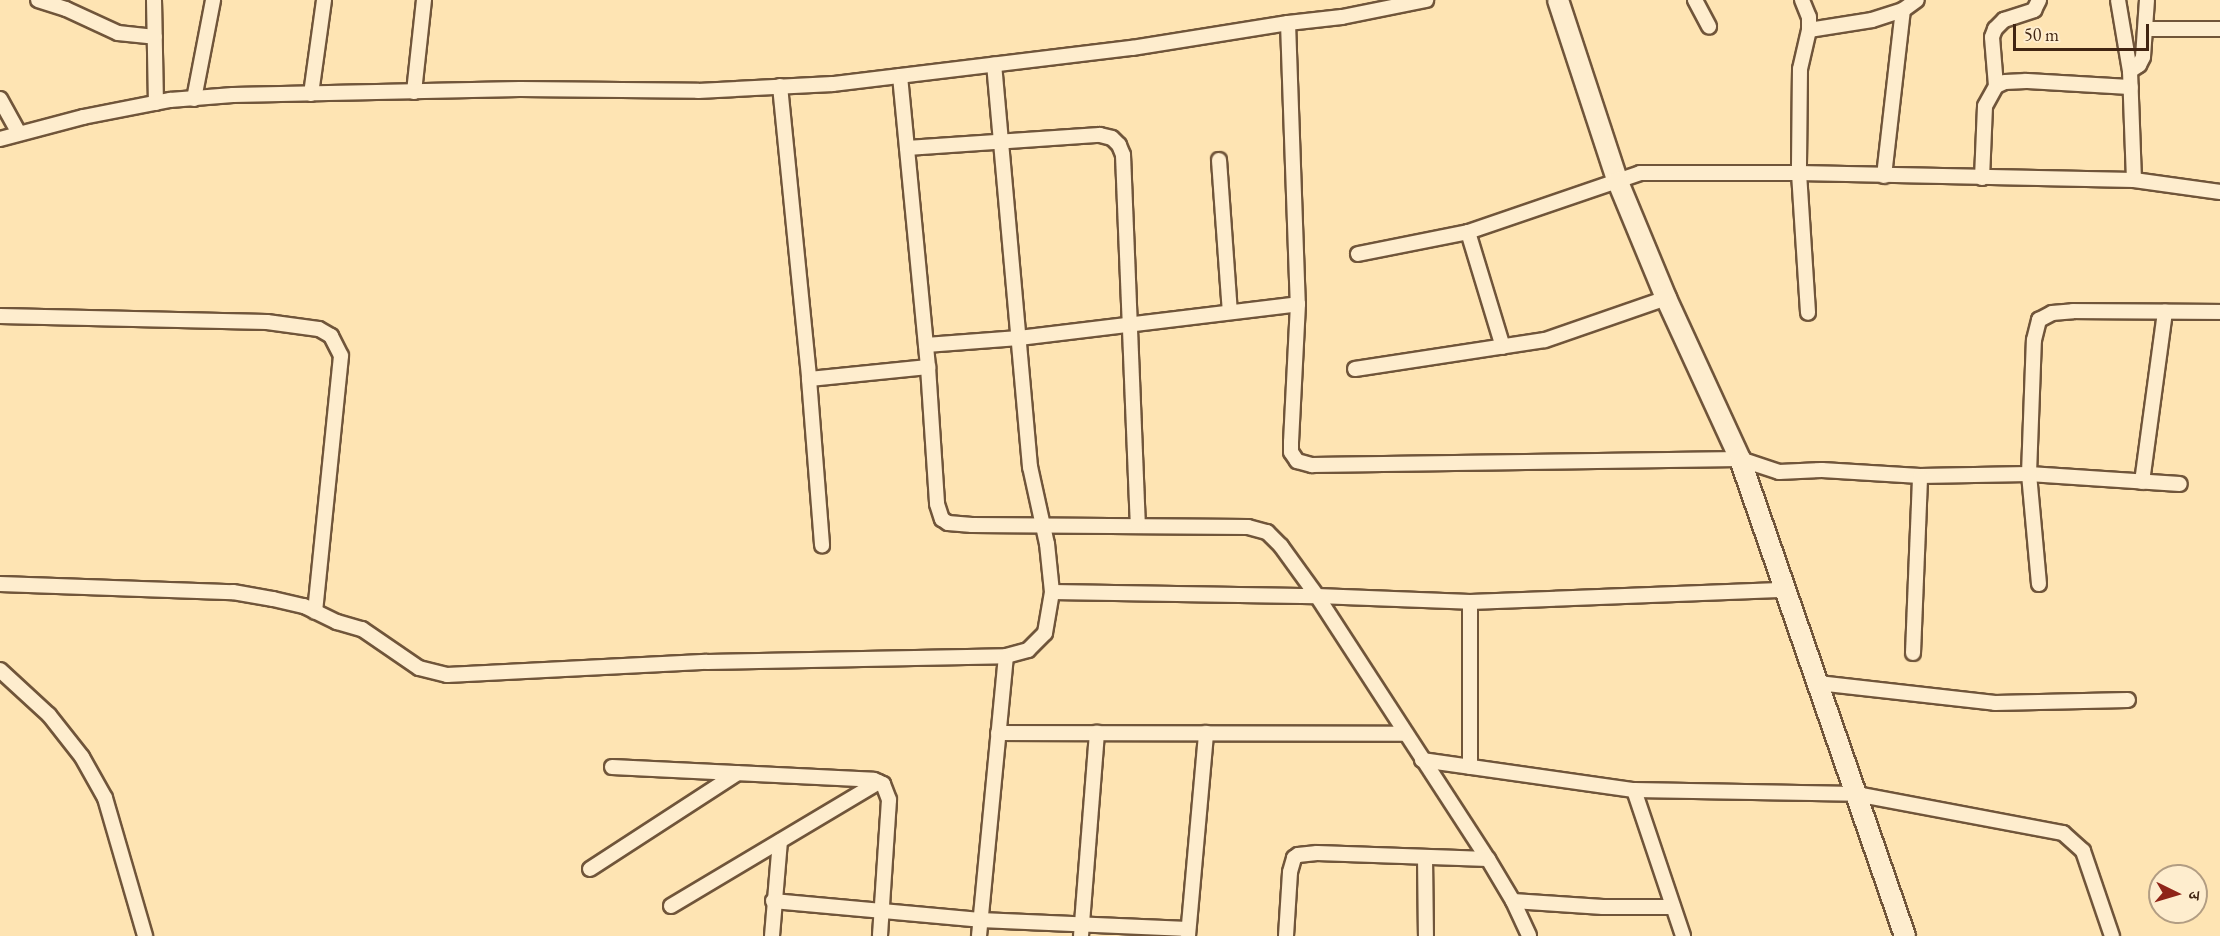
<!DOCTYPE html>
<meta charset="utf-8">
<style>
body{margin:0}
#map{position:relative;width:2220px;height:936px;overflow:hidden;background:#fee4b3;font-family:"EB Garamond","Noto Serif Devanagari",serif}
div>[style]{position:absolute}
.roads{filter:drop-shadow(2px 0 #70553a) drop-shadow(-2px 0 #70553a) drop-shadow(0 2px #70553a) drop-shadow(0 -2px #70553a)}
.street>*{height:14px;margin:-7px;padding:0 7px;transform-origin:7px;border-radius:7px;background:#feedce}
.secondary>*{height:20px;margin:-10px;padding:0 10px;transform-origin:10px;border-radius:10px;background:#feedce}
span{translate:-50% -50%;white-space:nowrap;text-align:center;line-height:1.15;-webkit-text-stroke:4.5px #feedce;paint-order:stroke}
.north{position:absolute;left:2148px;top:864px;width:60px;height:60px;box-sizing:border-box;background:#feedce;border:2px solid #b29d83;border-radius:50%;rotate:95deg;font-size:16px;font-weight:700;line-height:24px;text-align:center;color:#412512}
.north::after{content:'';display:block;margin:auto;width:21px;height:27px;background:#8f2418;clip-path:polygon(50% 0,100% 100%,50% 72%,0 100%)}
.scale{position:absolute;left:2013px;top:24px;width:136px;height:27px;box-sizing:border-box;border:3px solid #412512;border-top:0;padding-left:8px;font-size:18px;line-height:21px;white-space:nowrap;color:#412512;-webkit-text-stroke:4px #feedce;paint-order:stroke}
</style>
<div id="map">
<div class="roads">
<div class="street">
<div style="left:38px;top:0;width:29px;rotate:18deg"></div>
<div style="left:66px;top:9px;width:57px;rotate:24.8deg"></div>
<div style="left:118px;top:33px;width:37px;rotate:6deg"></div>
<div style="left:154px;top:0;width:103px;rotate:88.9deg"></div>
<div style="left:1695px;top:0;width:30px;rotate:62deg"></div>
<div style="left:1802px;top:0;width:18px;rotate:68deg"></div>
<div style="left:1809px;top:17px;width:13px;rotate:90deg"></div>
<div style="left:1809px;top:30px;width:40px;rotate:103deg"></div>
<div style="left:1800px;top:69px;width:104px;rotate:90.6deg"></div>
<div style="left:1799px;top:173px;width:140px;rotate:86.3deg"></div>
<div style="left:2118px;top:0;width:72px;rotate:80.4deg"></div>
<div style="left:2130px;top:71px;width:109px;rotate:87.9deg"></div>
<div style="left:1288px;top:23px;width:281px;rotate:88deg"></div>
<div style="left:1298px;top:304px;width:138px;rotate:92.9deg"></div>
<div style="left:1291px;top:442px;width:10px;rotate:90deg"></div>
<div style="left:1291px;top:452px;width:11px;rotate:56deg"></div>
<div style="left:1297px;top:461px;width:16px;rotate:15deg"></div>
<div style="left:1312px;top:465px;width:428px;rotate:-0.8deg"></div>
<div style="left:1740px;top:459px;width:41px;rotate:18.4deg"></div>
<div style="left:1779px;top:472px;width:43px;rotate:-2.7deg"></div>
<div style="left:1822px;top:470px;width:98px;rotate:3.5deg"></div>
<div style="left:1920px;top:476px;width:109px;rotate:-1.1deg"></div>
<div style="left:2029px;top:474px;width:151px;rotate:3.8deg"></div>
<div style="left:2146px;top:29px;width:74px"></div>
<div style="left:1809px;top:30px;width:64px;rotate:-9deg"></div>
<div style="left:1872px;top:20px;width:33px;rotate:-18deg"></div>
<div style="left:1903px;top:10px;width:17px;rotate:-36deg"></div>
<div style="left:2130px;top:71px;width:11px;rotate:-34deg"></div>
<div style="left:2139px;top:65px;width:9px;rotate:-63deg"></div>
<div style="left:2143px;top:57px;width:57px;rotate:-86deg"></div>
<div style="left:900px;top:76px;width:292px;rotate:84.5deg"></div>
<div style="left:928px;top:367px;width:137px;rotate:86.2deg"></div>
<div style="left:937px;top:504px;width:16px;rotate:72deg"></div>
<div style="left:942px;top:519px;width:7px;rotate:34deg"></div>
<div style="left:948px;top:523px;width:24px;rotate:5deg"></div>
<div style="left:972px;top:525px;width:276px;rotate:0.4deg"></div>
<div style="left:1248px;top:527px;width:20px;rotate:15deg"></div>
<div style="left:1267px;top:532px;width:20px;rotate:45deg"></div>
<div style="left:1281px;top:546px;width:62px;rotate:54.2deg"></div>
<div style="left:1317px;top:596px;width:314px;rotate:57deg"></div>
<div style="left:1488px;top:859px;width:49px;rotate:59.2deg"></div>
<div style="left:1513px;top:901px;width:38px;rotate:65deg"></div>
<div style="left:780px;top:86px;width:294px;rotate:84.3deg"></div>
<div style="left:809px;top:379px;width:167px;rotate:85.5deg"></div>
<div style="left:1996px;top:86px;width:49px;rotate:-94.7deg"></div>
<div style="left:1992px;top:37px;width:9px;rotate:-69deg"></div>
<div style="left:1995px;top:29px;width:13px;rotate:-45deg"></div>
<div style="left:2004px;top:20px;width:32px;rotate:-18deg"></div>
<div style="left:2034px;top:10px;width:11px;rotate:-63deg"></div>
<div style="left:414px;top:92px;width:93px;rotate:-83.8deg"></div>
<div style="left:311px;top:94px;width:95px;rotate:-82.1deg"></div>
<div style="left:0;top:99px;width:39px;rotate:61deg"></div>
<div style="left:194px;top:99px;width:101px;rotate:-79.1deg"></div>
<div style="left:0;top:139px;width:86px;rotate:-14.8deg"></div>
<div style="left:83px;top:117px;width:89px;rotate:-11.1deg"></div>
<div style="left:170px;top:100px;width:63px;rotate:-4.5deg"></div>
<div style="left:233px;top:95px;width:287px;rotate:-1.2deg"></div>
<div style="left:520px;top:89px;width:178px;rotate:0.6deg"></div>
<div style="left:698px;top:91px;width:135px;rotate:-3deg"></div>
<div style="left:833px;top:84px;width:301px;rotate:-6.9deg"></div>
<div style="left:1132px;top:48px;width:158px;rotate:-9.1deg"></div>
<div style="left:1288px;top:23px;width:54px;rotate:-6.3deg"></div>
<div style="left:1342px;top:17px;width:86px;rotate:-11.4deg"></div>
<div style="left:907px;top:148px;width:193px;rotate:-3.9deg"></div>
<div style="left:1100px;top:135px;width:12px;rotate:14deg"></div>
<div style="left:1112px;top:138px;width:10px;rotate:45deg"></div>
<div style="left:1119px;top:145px;width:11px;rotate:68deg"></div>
<div style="left:1123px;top:155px;width:371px;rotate:87.7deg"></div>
<div style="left:1219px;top:160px;width:152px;rotate:85.9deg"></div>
<div style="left:1884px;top:176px;width:167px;rotate:-83.5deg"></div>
<div style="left:1982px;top:178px;width:72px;rotate:-87.6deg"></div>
<div style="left:1985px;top:106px;width:23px;rotate:-61deg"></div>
<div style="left:1996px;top:86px;width:10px;rotate:-24deg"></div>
<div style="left:2005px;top:82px;width:21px;rotate:-3deg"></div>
<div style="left:2026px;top:81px;width:105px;rotate:3.3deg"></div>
<div style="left:1468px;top:232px;width:120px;rotate:73.1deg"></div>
<div style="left:1358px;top:254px;width:112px;rotate:-11.3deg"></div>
<div style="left:1468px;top:232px;width:182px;rotate:-18.9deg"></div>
<div style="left:1640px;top:173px;width:159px"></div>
<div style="left:1799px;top:173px;width:335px;rotate:1.2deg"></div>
<div style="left:2134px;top:180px;width:87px;rotate:7.9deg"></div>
<div style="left:0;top:316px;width:267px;rotate:1.3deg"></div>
<div style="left:267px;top:322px;width:52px;rotate:7.7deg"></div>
<div style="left:319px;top:329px;width:14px;rotate:30deg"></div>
<div style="left:331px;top:336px;width:22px;rotate:63deg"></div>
<div style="left:341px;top:356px;width:257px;rotate:95.8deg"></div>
<div style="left:926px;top:345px;width:93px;rotate:-4.3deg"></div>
<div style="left:1019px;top:338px;width:281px;rotate:-6.9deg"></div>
<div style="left:1355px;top:369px;width:192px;rotate:-8.7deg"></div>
<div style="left:1545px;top:340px;width:128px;rotate:-19.1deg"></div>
<div style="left:809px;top:379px;width:120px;rotate:-5.8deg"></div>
<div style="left:2142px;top:482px;width:172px;rotate:-82.3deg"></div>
<div style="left:0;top:584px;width:233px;rotate:2deg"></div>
<div style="left:233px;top:592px;width:41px;rotate:9.9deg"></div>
<div style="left:273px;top:599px;width:32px;rotate:13deg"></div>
<div style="left:304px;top:606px;width:37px;rotate:26deg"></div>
<div style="left:337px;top:622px;width:26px;rotate:16deg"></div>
<div style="left:362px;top:629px;width:69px;rotate:34.4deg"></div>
<div style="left:419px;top:668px;width:29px;rotate:14deg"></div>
<div style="left:447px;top:675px;width:260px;rotate:-2.9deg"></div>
<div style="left:707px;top:662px;width:299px;rotate:-1.1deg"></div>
<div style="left:1006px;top:656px;width:23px;rotate:-15deg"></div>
<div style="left:1028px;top:650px;width:24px;rotate:-45deg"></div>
<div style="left:1045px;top:633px;width:42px;rotate:-80.3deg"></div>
<div style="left:1052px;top:592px;width:48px;rotate:-95.9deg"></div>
<div style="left:1047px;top:544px;width:79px;rotate:-102.4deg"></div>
<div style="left:1030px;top:467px;width:404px;rotate:-95.1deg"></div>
<div style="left:2039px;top:584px;width:110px;rotate:-95.2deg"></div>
<div style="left:2029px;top:474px;width:134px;rotate:-87.9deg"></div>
<div style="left:2034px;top:340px;width:21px;rotate:-76deg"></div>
<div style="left:2039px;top:320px;width:15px;rotate:-28deg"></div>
<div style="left:2052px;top:313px;width:21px;rotate:-5deg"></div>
<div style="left:2073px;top:311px;width:147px;rotate:0.4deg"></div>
<div style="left:1052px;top:592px;width:265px;rotate:0.9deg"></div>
<div style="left:1317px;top:596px;width:153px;rotate:2.2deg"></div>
<div style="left:1470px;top:602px;width:316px;rotate:-2.2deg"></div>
<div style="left:1913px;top:653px;width:177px;rotate:-87.7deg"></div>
<div style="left:0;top:670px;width:67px;rotate:42.6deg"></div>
<div style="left:49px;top:715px;width:53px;rotate:51.8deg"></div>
<div style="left:82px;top:757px;width:47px;rotate:60.7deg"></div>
<div style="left:105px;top:798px;width:144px;rotate:73.8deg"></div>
<div style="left:1818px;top:683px;width:178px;rotate:6.4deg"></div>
<div style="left:1995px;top:703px;width:133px;rotate:-1.3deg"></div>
<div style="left:998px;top:733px;width:407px;rotate:0.1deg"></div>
<div style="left:1422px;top:760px;width:214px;rotate:8.1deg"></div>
<div style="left:1634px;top:790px;width:222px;rotate:1deg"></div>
<div style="left:1856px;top:794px;width:211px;rotate:10.7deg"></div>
<div style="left:2063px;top:833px;width:27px;rotate:42deg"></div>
<div style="left:2083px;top:851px;width:90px;rotate:71.2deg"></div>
<div style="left:612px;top:767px;width:262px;rotate:2.8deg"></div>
<div style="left:874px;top:780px;width:10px;rotate:24deg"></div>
<div style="left:883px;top:784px;width:17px;rotate:69deg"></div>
<div style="left:889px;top:800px;width:136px;rotate:93.8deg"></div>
<div style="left:1470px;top:767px;width:165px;rotate:-90deg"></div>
<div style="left:1634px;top:790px;width:154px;rotate:71.4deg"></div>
<div style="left:1425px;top:857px;width:79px;rotate:89.3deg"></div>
<div style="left:590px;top:869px;width:176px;rotate:-33deg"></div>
<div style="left:773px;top:901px;width:208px;rotate:5.2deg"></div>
<div style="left:980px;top:920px;width:208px;rotate:2.5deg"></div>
<div style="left:1513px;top:901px;width:90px;rotate:3.8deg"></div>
<div style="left:1603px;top:907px;width:70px"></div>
<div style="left:671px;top:906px;width:242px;rotate:-30.8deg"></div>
<div style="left:772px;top:936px;width:95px;rotate:-85.2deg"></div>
<div style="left:979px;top:936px;width:281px;rotate:-84.5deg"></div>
<div style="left:1081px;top:936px;width:204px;rotate:-85.5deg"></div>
<div style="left:1188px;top:936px;width:204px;rotate:-84.9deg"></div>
<div style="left:1286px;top:936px;width:64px;rotate:-86.4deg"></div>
<div style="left:1290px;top:872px;width:15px;rotate:-74deg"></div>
<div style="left:1294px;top:858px;width:5px;rotate:-37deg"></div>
<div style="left:1298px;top:855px;width:19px;rotate:-6deg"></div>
<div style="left:1317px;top:853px;width:171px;rotate:2deg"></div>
</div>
<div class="secondary">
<div style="left:1558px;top:0;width:192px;rotate:71.8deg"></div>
<div style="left:1618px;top:182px;width:126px;rotate:67.5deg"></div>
<div style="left:1666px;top:298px;width:177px;rotate:65.3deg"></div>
<div style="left:1740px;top:459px;width:505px;rotate:70.92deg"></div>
</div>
</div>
<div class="north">उ</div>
<div class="scale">50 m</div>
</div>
